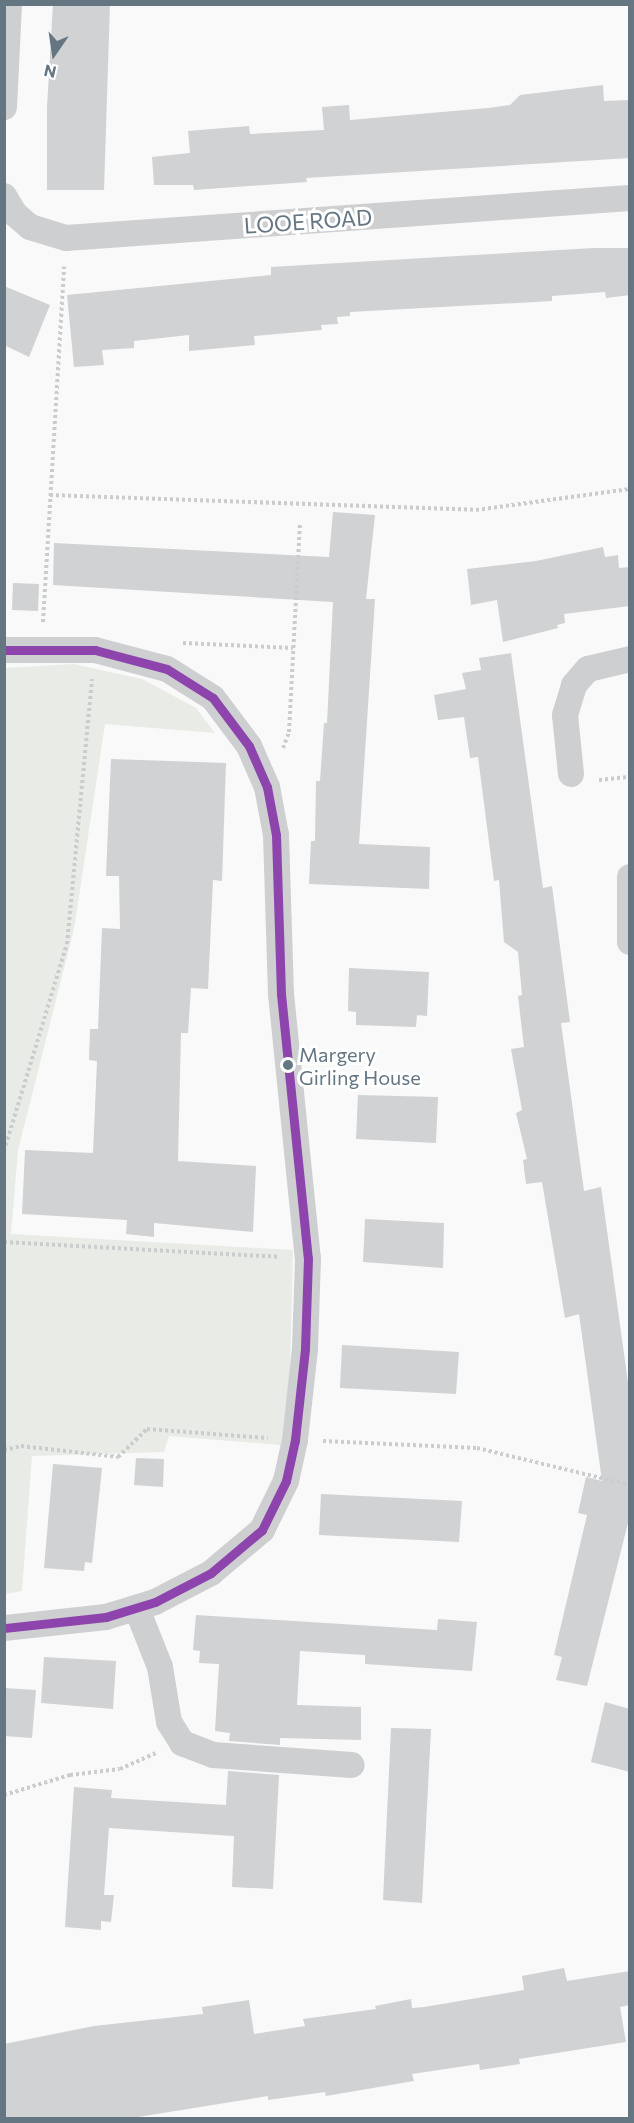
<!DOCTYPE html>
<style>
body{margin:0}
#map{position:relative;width:634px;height:2123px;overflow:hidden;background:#f9f9f9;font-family:Commissioner,sans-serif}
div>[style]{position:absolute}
.green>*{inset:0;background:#e8ebe6}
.building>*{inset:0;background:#d0d2d3}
.path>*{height:4px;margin-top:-2px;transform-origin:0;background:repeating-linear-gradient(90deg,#cbcccd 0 3px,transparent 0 6px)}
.street>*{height:26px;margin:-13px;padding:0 13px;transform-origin:13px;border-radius:13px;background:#cecfd0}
.bus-1>*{height:9px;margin:-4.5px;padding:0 4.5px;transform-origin:4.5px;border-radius:4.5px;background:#8e44ad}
.dots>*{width:16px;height:16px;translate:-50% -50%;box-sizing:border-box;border:3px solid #fff;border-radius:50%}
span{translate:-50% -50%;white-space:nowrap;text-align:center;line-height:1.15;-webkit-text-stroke:6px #fff;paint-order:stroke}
.bus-label{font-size:20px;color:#657683}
.left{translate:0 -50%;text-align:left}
.street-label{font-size:22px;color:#657683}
.frame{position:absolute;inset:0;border:6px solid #657683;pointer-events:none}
.north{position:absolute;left:24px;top:24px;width:60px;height:60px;-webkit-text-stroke:4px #fff;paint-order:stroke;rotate:193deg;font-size:16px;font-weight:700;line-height:24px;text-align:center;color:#657683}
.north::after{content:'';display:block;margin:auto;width:21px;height:27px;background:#657683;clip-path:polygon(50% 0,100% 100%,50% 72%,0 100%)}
</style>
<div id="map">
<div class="green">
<div style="clip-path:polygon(73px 664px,142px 679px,196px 708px,215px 733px,105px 724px,74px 929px,18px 1150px,11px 1234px,293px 1250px,290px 1374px,281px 1445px,169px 1436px,164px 1452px,32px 1456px,22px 1591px,5px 1594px,5px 668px)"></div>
</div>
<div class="building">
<div style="clip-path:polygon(53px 4px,110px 4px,104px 190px,47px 190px,47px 107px)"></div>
<div style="clip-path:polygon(603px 85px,604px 101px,630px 100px,630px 158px,306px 178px,307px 182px,194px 190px,193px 185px,154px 185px,152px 157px,190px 153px,188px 131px,249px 126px,250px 134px,324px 130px,322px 107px,349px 105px,350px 120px,488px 108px,510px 105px,520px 95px)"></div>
<div style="clip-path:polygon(594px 248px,630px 248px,630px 295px,606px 298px,605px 292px,552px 296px,552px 301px,350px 312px,350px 316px,337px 317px,338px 324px,321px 325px,322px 330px,254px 336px,255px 345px,189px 351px,189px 335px,134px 341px,134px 348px,102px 350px,104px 365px,74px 367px,67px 295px,271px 275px,271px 267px)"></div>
<div style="clip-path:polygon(4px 286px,50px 305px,29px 357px,4px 345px)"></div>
<div style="clip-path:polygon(333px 512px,375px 515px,366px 599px,375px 599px,359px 844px,430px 847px,429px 889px,309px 884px,311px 841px,315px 841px,316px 781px,320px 781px,324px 723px,327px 723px,333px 602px,53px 585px,54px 543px,329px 557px)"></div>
<div style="clip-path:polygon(603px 547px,605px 557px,618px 555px,619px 568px,630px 567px,630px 606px,564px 614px,565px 623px,557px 625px,558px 628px,503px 642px,497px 600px,471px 605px,467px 569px,536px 561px)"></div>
<div style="clip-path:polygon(13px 583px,39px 584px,38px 611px,12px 610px)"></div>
<div style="clip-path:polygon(511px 653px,543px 888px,552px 886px,570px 1022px,561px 1023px,584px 1191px,601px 1187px,630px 1397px,630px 1515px,587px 1686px,556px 1680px,562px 1657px,554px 1655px,587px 1515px,578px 1513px,586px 1477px,602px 1481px,579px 1314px,565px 1318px,542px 1182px,526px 1184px,523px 1160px,527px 1159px,516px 1113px,522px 1110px,511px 1049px,524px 1047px,518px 996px,522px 995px,518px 952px,504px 942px,499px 880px,494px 881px,478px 757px,470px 758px,464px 717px,438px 720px,434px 695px,466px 689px,462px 673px,481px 670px,479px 658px)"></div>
<div style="clip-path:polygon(111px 759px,226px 763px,222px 881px,213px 880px,208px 989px,191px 988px,188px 1033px,181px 1033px,178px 1161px,256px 1166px,253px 1232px,154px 1223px,154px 1237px,126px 1234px,127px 1220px,22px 1214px,25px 1150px,93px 1153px,97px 1061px,89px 1060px,90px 1029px,98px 1029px,102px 928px,120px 929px,119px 876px,106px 876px)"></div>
<div style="clip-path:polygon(349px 968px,429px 972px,427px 1016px,417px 1015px,416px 1027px,356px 1025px,356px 1012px,348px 1011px)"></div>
<div style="clip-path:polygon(358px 1095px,438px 1097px,436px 1143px,356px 1139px)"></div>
<div style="clip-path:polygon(365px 1219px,444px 1223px,443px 1268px,363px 1262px)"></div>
<div style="clip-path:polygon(342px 1345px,459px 1352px,456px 1394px,340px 1388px)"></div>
<div style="clip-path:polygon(136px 1458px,164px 1459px,163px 1487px,134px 1485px)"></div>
<div style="clip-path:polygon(53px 1464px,102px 1468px,92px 1563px,85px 1562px,84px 1571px,44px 1568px)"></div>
<div style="clip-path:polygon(321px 1494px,462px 1501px,459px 1542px,319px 1535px)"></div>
<div style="clip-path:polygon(196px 1615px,437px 1630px,438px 1619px,477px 1622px,472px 1671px,365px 1664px,365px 1655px,300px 1651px,297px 1705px,361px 1707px,361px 1740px,280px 1738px,280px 1745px,229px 1741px,230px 1733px,215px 1731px,219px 1664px,199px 1663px,200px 1651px,193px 1650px)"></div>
<div style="clip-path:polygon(44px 1657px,116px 1661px,113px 1709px,41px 1703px)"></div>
<div style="clip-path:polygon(4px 1688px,36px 1690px,32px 1738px,4px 1736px)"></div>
<div style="clip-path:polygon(605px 1702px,630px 1709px,630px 1772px,591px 1762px)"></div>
<div style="clip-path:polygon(391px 1728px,431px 1729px,422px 1903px,383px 1900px)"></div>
<div style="clip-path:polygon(228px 1771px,279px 1775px,273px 1889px,232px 1887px,234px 1836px,109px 1828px,104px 1895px,114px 1895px,111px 1922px,101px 1921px,101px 1930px,65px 1927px,74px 1787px,112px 1790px,111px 1798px,226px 1805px)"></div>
<div style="clip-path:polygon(564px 1968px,567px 1981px,630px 1971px,630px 2005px,620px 2007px,626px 2042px,519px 2059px,520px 2064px,480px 2070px,479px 2064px,412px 2074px,414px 2081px,326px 2096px,325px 2092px,268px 2100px,268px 2096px,132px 2118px,4px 2118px,4px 2044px,94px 2026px,203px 2014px,202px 2007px,249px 2000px,254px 2034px,305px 2026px,303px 2019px,376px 2009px,375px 2006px,411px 1999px,412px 2008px,424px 2007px,524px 1990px,522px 1976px)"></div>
</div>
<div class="path">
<div style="left:50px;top:495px;width:426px;rotate:2deg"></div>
<div style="left:476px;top:510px;width:155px;rotate:-7.8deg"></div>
<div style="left:43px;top:622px;width:356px;rotate:-86.6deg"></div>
<div style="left:183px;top:643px;width:110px;rotate:2.6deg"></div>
<div style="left:283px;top:748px;width:17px;rotate:-69deg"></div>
<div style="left:289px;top:732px;width:210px;rotate:-87deg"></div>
<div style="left:599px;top:780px;width:31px;rotate:-6deg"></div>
<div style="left:4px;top:1151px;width:216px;rotate:-73.1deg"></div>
<div style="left:67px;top:944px;width:266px;rotate:-84.6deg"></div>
<div style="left:4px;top:1242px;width:275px;rotate:3.1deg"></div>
<div style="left:323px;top:1441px;width:154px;rotate:2.6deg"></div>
<div style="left:477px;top:1448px;width:157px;rotate:13.6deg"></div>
<div style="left:4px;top:1450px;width:17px;rotate:-13deg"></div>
<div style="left:21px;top:1446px;width:98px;rotate:6.5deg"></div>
<div style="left:118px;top:1457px;width:40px;rotate:-44deg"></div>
<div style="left:147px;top:1429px;width:121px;rotate:4.3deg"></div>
<div style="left:4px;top:1795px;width:69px;rotate:-16.9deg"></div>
<div style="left:70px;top:1775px;width:50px;rotate:-6.8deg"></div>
<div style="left:120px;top:1769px;width:39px;rotate:-24deg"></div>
</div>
<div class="street">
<div style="left:4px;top:107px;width:103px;rotate:-87.2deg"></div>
<div style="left:4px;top:196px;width:21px;rotate:59deg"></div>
<div style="left:15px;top:214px;width:20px;rotate:41deg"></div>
<div style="left:30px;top:227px;width:38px;rotate:17deg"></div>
<div style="left:66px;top:238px;width:565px;rotate:-4.06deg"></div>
<div style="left:4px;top:650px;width:91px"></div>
<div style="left:95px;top:650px;width:74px;rotate:14.8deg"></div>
<div style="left:167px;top:669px;width:54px;rotate:32.2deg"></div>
<div style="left:213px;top:698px;width:60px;rotate:53.1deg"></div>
<div style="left:249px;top:746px;width:45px;rotate:66.3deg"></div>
<div style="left:267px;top:787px;width:49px;rotate:79.4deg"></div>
<div style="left:276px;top:835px;width:159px;rotate:88.2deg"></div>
<div style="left:281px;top:994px;width:265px;rotate:84.2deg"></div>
<div style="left:308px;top:1258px;width:91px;rotate:91.9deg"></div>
<div style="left:305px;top:1349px;width:92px;rotate:96.3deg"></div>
<div style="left:295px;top:1440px;width:42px;rotate:102.4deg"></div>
<div style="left:286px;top:1481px;width:55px;rotate:116.1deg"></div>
<div style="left:262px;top:1530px;width:67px;rotate:139.9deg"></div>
<div style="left:211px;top:1573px;width:63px;rotate:152.6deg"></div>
<div style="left:155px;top:1602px;width:51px;rotate:163deg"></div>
<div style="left:106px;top:1617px;width:103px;rotate:173.8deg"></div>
<div style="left:571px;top:774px;width:59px;rotate:-95.8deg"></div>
<div style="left:565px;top:715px;width:31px;rotate:-73deg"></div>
<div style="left:574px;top:685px;width:21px;rotate:-49deg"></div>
<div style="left:588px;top:669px;width:43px;rotate:-13.4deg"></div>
<div style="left:630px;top:877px;width:65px;rotate:90deg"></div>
<div style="left:137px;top:1609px;width:62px;rotate:68.4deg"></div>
<div style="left:160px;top:1667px;width:56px;rotate:80.7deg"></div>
<div style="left:169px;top:1722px;width:25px;rotate:58deg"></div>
<div style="left:182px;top:1743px;width:33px;rotate:21deg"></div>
<div style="left:213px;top:1755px;width:139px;rotate:4.1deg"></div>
</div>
<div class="bus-1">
<div style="left:4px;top:650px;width:91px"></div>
<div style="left:95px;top:650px;width:74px;rotate:14.8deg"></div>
<div style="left:167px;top:669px;width:54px;rotate:32.2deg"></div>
<div style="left:213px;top:698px;width:60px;rotate:53.1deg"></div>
<div style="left:249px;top:746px;width:45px;rotate:66.3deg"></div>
<div style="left:267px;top:787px;width:49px;rotate:79.4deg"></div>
<div style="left:276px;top:835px;width:159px;rotate:88.2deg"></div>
<div style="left:281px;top:994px;width:265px;rotate:84.2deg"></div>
<div style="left:308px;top:1258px;width:91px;rotate:91.9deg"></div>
<div style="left:305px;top:1349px;width:92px;rotate:96.3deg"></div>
<div style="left:295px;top:1440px;width:42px;rotate:102.4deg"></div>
<div style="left:286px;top:1481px;width:55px;rotate:116.1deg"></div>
<div style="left:262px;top:1530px;width:67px;rotate:139.9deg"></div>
<div style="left:211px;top:1573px;width:63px;rotate:152.6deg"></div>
<div style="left:155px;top:1602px;width:51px;rotate:163deg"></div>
<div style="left:106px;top:1617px;width:103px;rotate:173.8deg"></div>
</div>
<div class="dots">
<div style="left:288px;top:1065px;background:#657683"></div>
</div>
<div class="bus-label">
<span class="left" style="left:299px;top:1066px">Margery<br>Girling House</span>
</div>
<div class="street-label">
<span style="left:308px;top:221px;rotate:-4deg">LOOE ROAD</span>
</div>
<div class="frame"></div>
<div class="north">N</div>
</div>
